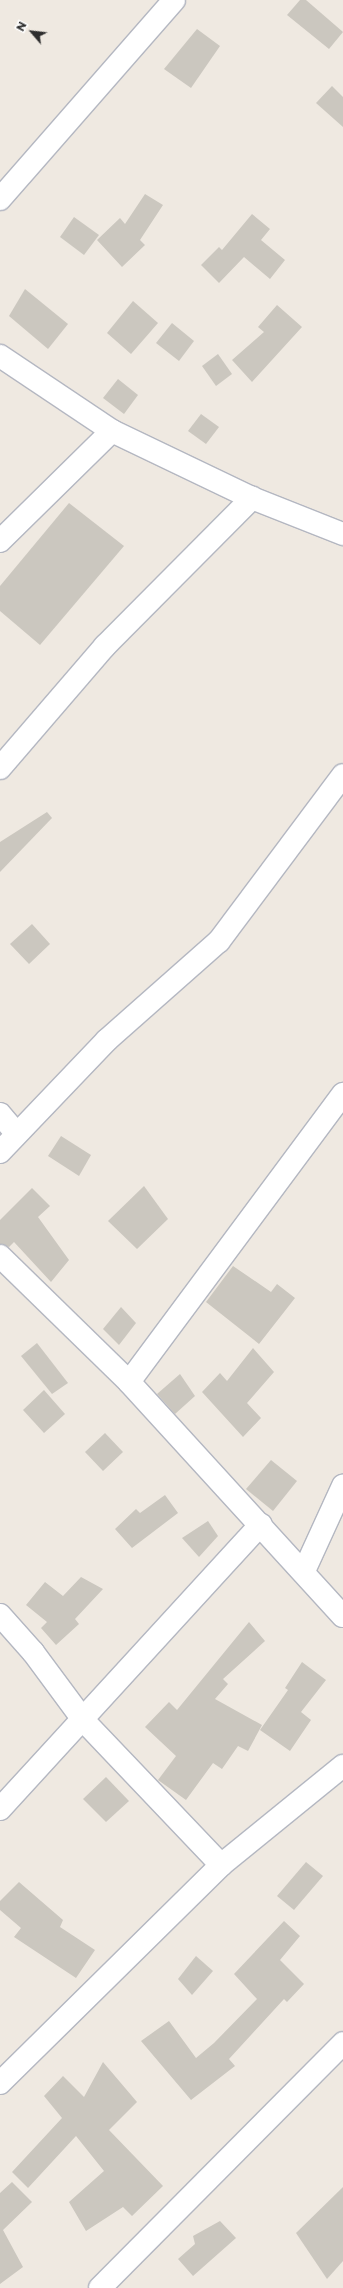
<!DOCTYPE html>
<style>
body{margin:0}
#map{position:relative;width:343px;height:2288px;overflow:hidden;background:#efe9e1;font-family:Montserrat,sans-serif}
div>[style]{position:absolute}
.building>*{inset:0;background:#cbc7bf}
.roads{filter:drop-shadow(1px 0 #b4b7c1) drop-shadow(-1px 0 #b4b7c1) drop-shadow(0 1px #b4b7c1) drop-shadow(0 -1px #b4b7c1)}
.minor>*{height:22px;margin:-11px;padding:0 11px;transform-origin:11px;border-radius:11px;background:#fff}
span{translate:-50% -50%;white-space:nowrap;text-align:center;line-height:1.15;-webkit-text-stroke:4px #fff;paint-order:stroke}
.north{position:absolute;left:12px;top:12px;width:40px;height:40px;-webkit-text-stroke:3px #fff;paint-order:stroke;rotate:298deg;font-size:11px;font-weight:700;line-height:16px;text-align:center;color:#2e2e2e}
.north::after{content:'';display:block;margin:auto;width:14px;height:18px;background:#2e2e2e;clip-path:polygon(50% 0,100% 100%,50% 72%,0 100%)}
</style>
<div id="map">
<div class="building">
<div style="clip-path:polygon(300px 0,306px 0,343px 32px,329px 49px,287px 15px)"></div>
<div style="clip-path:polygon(197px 29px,220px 46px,191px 88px,164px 69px)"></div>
<div style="clip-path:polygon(332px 86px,343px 97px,343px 127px,316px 103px)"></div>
<div style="clip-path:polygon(145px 194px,163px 205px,140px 240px,145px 245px,122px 267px,97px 240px,120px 218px,125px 224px)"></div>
<div style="clip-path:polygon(252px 214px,270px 229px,261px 240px,285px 260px,270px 279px,244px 257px,219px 283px,201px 265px,219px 247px,222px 250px)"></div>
<div style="clip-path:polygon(74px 217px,99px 235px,84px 255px,60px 237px)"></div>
<div style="clip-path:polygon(25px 289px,68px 324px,48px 349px,9px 316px)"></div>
<div style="clip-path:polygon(133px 301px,158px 323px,131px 354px,107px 333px)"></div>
<div style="clip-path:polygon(277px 305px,302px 327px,252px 382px,232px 360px,264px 332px,258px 327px)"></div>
<div style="clip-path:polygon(172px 323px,194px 341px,179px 361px,156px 343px)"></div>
<div style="clip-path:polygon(218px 354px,232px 374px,216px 386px,202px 366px)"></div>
<div style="clip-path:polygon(118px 379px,138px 395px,124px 414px,103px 398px)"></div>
<div style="clip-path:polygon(201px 414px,219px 427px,206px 444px,188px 431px)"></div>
<div style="clip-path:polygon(69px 503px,124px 546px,40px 645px,0 611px,0 586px)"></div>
<div style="clip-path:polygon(47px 812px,52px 818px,0 872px,0 842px)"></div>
<div style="clip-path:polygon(32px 924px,50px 944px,29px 964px,10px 944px)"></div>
<div style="clip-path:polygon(61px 1136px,91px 1155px,79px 1176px,48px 1156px)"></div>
<div style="clip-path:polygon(144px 1186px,168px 1219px,137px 1249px,108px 1221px)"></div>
<div style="clip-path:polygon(32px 1188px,50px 1206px,38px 1217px,69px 1260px,51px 1282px,14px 1242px,9px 1247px,0 1244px,0 1220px)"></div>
<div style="clip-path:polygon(233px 1266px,271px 1292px,277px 1284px,295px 1298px,259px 1344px,206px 1302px)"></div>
<div style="clip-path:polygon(121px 1307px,136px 1323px,119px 1345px,103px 1329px)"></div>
<div style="clip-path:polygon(37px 1343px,68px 1383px,52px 1394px,21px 1356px)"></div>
<div style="clip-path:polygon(253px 1348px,274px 1372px,247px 1403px,261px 1418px,243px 1437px,202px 1392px,220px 1373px,227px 1381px)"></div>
<div style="clip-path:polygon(180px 1374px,195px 1396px,175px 1414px,157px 1394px)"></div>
<div style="clip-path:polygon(44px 1390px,65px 1414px,44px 1433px,23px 1410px)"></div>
<div style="clip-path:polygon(105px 1433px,123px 1452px,103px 1471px,85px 1452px)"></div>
<div style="clip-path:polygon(271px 1460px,297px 1481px,273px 1511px,246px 1489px)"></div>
<div style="clip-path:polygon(165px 1495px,178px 1513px,132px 1548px,115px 1529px,136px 1509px,140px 1513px)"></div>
<div style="clip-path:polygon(208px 1521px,218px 1536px,199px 1557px,182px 1538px)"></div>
<div style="clip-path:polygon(81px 1577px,103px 1589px,75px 1619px,79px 1624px,56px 1645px,41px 1628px,47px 1622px,26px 1605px,45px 1582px,63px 1596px)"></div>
<div style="clip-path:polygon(249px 1622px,265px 1641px,223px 1679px,228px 1684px,215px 1699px,262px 1725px,248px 1751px,238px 1746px,222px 1769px,213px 1763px,186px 1800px,158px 1780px,176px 1756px,145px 1727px,169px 1702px,177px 1710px)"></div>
<div style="clip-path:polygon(302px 1662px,326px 1680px,301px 1712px,311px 1720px,290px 1751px,260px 1730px,288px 1690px,285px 1688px)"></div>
<div style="clip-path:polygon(106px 1777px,129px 1801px,106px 1822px,83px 1799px)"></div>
<div style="clip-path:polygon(306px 1862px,323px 1876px,294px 1910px,277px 1896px)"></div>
<div style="clip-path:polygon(19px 1882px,63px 1920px,60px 1927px,95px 1950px,76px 1978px,14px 1937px,21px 1928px,0 1910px,0 1901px)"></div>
<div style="clip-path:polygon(284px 1921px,300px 1936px,280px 1960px,304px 1984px,287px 2002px,284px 1999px,229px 2059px,235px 2066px,191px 2100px,141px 2041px,169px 2021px,196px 2058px,214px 2043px,257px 1999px,234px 1974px)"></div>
<div style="clip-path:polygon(196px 1956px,213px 1971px,192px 1995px,178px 1979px)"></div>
<div style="clip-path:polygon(103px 2062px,137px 2102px,109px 2130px,163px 2186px,132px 2216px,123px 2207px,86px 2231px,69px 2202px,104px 2171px,76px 2136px,28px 2188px,12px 2172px,62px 2118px,44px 2096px,63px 2076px,84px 2097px)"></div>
<div style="clip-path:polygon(12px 2182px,32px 2202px,3px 2230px,23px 2267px,0 2284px,0 2193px)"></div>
<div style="clip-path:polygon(343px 2187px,343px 2261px,327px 2279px,296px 2233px)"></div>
<div style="clip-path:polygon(220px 2221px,236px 2238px,193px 2276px,178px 2259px,195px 2244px,193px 2236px)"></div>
</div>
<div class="roads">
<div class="minor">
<div style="left:0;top:199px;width:264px;rotate:-48.8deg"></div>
<div style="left:0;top:356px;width:135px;rotate:33.8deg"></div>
<div style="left:112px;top:431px;width:155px;rotate:25.6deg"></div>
<div style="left:252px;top:498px;width:98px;rotate:21.6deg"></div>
<div style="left:0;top:541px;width:157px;rotate:-44.5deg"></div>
<div style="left:0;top:768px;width:161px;rotate:-49.3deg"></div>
<div style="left:105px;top:646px;width:209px;rotate:-45.2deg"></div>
<div style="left:0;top:1114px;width:25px;rotate:50deg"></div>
<div style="left:0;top:1152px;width:155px;rotate:-46.3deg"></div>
<div style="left:107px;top:1040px;width:149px;rotate:-41.5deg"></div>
<div style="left:219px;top:941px;width:207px;rotate:-53.2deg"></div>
<div style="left:0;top:1256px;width:180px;rotate:44.3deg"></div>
<div style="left:129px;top:1382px;width:317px;rotate:47.6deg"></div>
<div style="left:129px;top:1382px;width:359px;rotate:-53.4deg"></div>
<div style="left:304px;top:1571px;width:94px;rotate:-65.4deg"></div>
<div style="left:0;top:1615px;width:50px;rotate:48.3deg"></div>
<div style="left:33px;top:1652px;width:86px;rotate:53.5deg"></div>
<div style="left:84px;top:1721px;width:199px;rotate:46.4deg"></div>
<div style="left:0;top:1809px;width:386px;rotate:-47.5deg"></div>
<div style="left:0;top:2083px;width:310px;rotate:-44.6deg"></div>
<div style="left:221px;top:1865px;width:157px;rotate:-39.1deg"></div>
<div style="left:100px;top:2288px;width:345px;rotate:-45.2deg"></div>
</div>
</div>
<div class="north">N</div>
</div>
